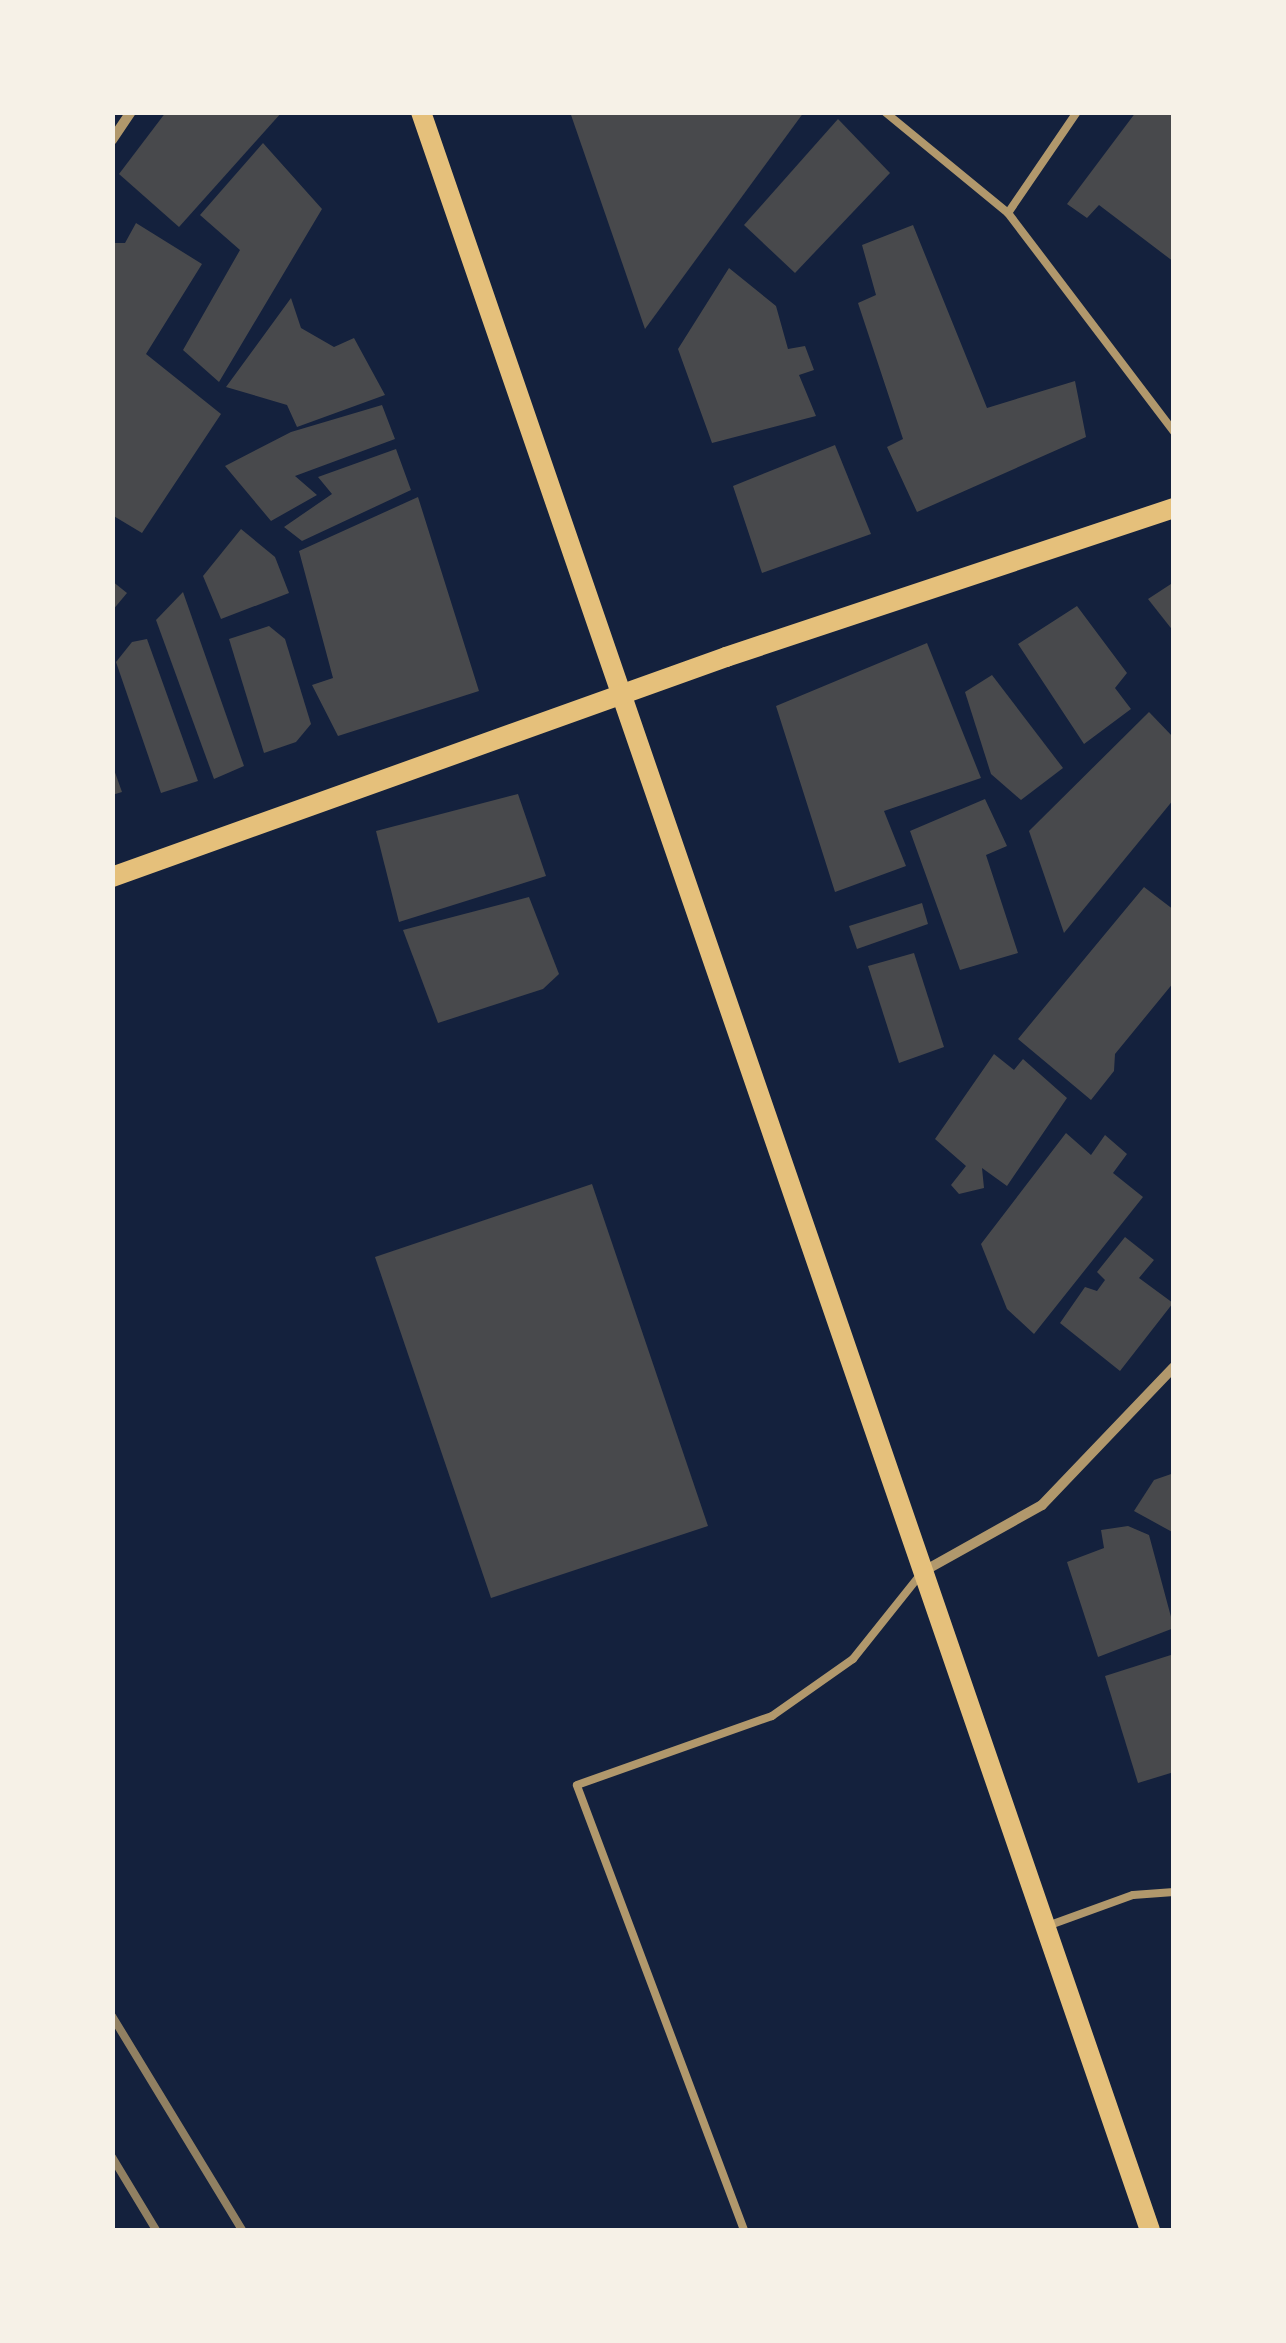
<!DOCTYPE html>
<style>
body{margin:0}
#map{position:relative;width:1286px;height:2343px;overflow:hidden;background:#14213d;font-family:"Archivo Narrow",sans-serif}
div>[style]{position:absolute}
.building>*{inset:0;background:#48494c}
.service>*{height:8px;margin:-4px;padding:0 4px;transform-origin:4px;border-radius:4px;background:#b1986c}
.minor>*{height:10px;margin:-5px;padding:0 5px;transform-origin:5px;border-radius:5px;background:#b1986c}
.secondary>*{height:20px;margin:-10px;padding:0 10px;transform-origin:10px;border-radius:10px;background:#e5c07b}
.rail>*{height:8px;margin:-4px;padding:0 4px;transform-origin:4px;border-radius:4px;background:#918062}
span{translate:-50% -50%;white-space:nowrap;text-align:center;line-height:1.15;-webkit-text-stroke:10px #f6f1e7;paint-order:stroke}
.frame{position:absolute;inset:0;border:115px solid #f6f1e7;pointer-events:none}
</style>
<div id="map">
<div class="building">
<div style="clip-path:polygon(166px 112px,282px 112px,179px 227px,119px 174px)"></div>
<div style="clip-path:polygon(570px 112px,804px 112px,645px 329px)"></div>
<div style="clip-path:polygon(1136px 112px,1174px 112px,1174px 262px,1099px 205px,1087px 218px,1067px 204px)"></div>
<div style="clip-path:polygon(838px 119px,890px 173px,795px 273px,744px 225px)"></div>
<div style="clip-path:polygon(263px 143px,322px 209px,219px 382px,183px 350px,240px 250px,200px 215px)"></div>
<div style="clip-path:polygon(136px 223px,202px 264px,146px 354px,221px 414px,142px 533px,112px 515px,112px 243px,125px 243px)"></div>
<div style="clip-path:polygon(913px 225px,987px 408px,1075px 381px,1086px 437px,917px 512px,887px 447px,903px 439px,858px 303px,876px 295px,862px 245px)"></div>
<div style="clip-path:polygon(729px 268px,776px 306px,788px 349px,805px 346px,814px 370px,799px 375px,816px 416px,712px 443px,678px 349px)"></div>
<div style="clip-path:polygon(291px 298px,301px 328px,334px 347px,354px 338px,385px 395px,297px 427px,287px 405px,226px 387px)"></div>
<div style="clip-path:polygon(382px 405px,395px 439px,295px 476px,317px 495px,271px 521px,225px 466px,291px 432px)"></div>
<div style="clip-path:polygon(835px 445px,871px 534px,762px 573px,733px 486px)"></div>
<div style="clip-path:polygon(396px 449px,411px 490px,302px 541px,284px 527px,332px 494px,318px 477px)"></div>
<div style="clip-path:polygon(418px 497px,479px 691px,338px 736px,312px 685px,333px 678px,299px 551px)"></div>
<div style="clip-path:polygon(241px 529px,275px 557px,289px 593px,221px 619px,203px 576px)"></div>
<div style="clip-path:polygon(112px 581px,127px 593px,112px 611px)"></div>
<div style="clip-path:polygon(1174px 582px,1174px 632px,1148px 599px)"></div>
<div style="clip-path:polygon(183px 592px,244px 766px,214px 779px,156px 620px)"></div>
<div style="clip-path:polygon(1077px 606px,1127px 673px,1115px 688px,1131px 709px,1084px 744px,1018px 644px)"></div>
<div style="clip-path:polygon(269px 626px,285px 639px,311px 724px,296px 742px,264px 753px,229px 639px)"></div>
<div style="clip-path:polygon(147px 639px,198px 781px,161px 793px,116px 662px,132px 642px)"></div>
<div style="clip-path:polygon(927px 643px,981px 778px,884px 811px,906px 866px,835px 892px,776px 706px)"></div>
<div style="clip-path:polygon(992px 675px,1063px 768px,1021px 800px,991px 774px,965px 692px)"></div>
<div style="clip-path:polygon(1149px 712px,1174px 738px,1174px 799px,1064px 933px,1029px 831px)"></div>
<div style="clip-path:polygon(112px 764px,122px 792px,112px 795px)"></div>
<div style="clip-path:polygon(518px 794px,546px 876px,399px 922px,376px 831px)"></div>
<div style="clip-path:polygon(985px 799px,1007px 846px,986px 855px,1018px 953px,960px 970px,910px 831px)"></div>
<div style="clip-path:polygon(1144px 887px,1174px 910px,1174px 982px,1115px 1054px,1114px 1071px,1091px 1100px,1018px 1039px)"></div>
<div style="clip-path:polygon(529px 897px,559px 974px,543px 989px,438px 1023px,403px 930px)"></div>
<div style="clip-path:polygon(922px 903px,928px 924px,857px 949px,849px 926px)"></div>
<div style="clip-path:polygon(914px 953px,944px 1047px,899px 1063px,868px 966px)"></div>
<div style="clip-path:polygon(994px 1054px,1014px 1070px,1023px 1059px,1067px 1098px,1007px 1186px,982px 1168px,984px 1188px,959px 1194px,951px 1185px,966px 1166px,935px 1139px)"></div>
<div style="clip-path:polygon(1066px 1133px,1091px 1155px,1105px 1135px,1127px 1154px,1113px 1173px,1143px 1197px,1034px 1334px,1007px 1309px,981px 1244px)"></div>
<div style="clip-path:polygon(592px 1184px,708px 1526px,491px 1598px,375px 1257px)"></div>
<div style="clip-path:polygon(1125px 1237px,1154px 1260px,1139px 1278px,1173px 1303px,1120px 1371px,1060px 1323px,1085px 1287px,1097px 1291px,1105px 1280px,1097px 1272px)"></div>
<div style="clip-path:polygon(1174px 1473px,1174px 1533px,1134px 1511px,1154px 1480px)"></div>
<div style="clip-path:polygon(1128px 1526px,1149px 1535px,1174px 1628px,1098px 1657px,1067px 1562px,1104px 1548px,1101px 1530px)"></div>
<div style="clip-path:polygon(1174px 1654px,1174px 1772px,1138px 1783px,1105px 1676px)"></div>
</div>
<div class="service">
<div style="left:885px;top:112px;width:159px;rotate:39.4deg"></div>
<div style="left:1008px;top:213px;width:275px;rotate:52.8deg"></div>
<div style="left:1008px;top:213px;width:122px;rotate:-55.7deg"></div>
<div style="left:1050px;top:1925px;width:88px;rotate:-19.9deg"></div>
<div style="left:1133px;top:1895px;width:41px;rotate:-4.2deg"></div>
<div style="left:744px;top:2230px;width:475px;rotate:-110.6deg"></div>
<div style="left:577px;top:1785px;width:207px;rotate:-19.5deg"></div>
<div style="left:772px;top:1716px;width:99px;rotate:-35.1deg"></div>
<div style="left:853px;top:1659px;width:107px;rotate:-51.4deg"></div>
</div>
<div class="minor">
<div style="left:112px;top:140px;width:34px;rotate:-56deg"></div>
<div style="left:924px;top:1571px;width:135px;rotate:-29.2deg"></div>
<div style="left:1042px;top:1505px;width:191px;rotate:-46.3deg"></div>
</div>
<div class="secondary">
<div style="left:421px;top:112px;width:2240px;rotate:71.01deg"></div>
<div style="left:112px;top:877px;width:652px;rotate:-19.71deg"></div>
<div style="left:726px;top:657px;width:472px;rotate:-18.4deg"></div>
</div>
<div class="rail">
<div style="left:112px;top:2016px;width:250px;rotate:58.7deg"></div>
<div style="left:112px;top:2157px;width:85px;rotate:58.9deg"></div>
</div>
<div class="frame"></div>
</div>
